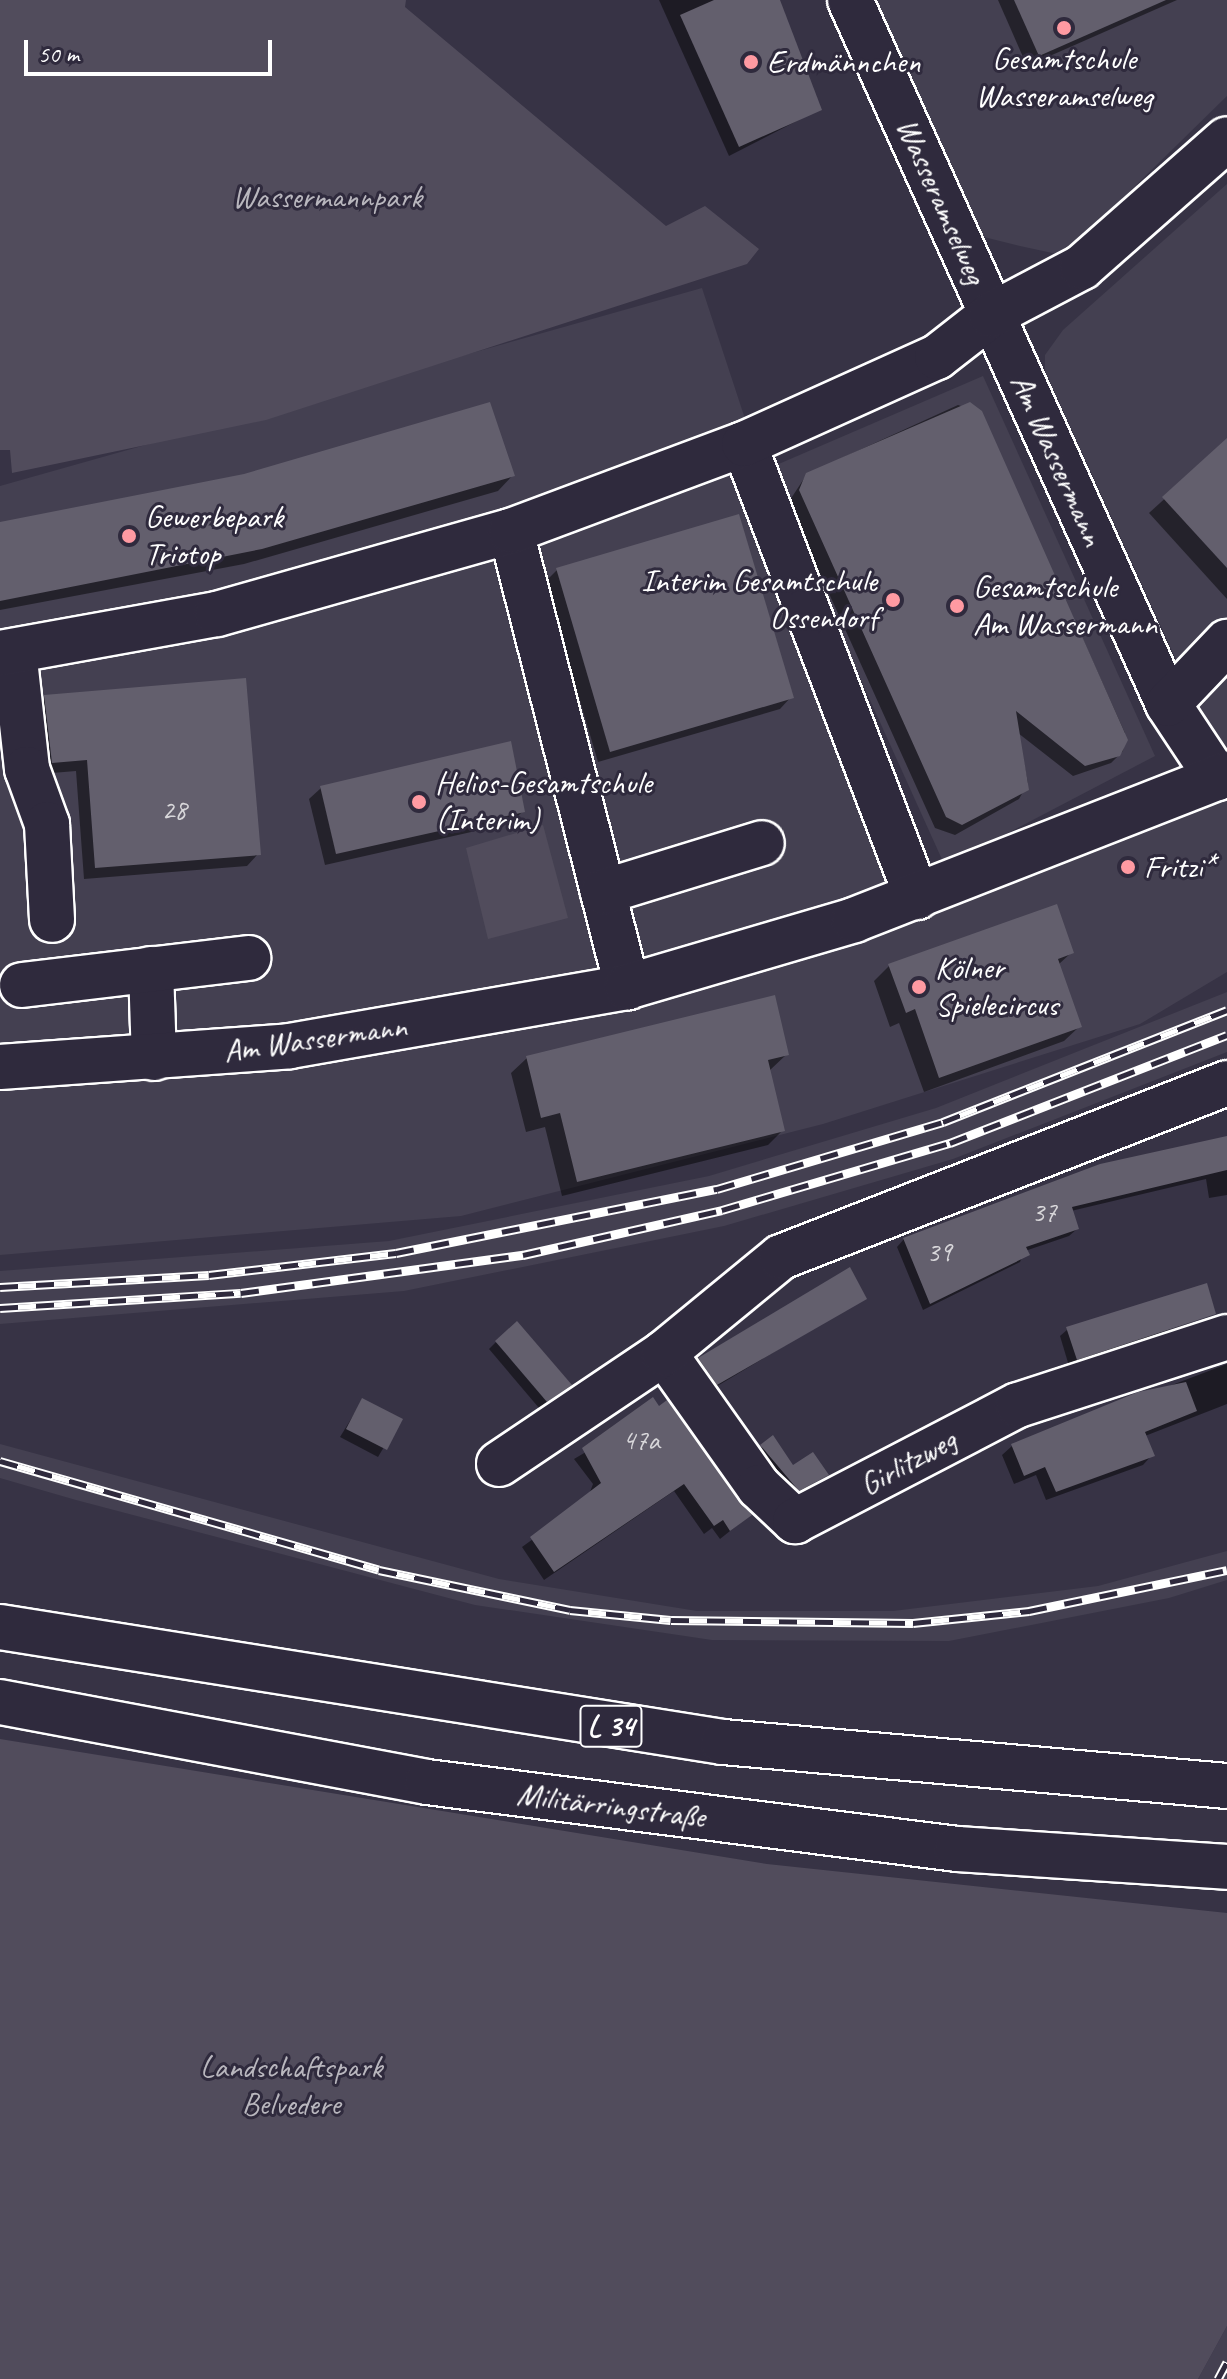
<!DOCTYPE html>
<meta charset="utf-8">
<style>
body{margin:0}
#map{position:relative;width:1227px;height:2379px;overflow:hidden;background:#373345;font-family:Caveat,sans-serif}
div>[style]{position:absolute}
.built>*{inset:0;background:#444051}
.green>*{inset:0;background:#514c5c}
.shadow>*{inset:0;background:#0007}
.building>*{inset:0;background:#635f6d}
.roads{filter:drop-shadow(2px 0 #fff) drop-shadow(-2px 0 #fff) drop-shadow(0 2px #fff) drop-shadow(0 -2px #fff)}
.minor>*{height:44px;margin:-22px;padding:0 22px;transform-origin:22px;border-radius:22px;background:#2f2a3d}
.highway>*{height:44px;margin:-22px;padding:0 22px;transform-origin:22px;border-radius:22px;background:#2f2a3d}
.rail>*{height:9px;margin-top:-4.5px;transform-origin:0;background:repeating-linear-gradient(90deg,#2f2a3d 0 18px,#fff 0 36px);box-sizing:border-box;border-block:2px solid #fff}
.dots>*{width:22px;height:22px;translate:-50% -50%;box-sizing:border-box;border:4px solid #2f2a3d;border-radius:50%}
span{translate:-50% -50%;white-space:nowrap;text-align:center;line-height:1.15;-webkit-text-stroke:6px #2f2a3d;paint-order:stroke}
.number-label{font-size:28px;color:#d8d7da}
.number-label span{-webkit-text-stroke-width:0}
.shield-label span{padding:2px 6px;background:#2f2a3d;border:2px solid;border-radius:6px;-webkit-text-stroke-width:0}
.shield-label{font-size:30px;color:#fff;font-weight:700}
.poi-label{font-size:32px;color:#fff}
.left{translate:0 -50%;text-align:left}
.right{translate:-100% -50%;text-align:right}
.park-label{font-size:32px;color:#b9b7be}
.street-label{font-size:32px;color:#fff}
.scale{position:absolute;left:24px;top:40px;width:248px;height:36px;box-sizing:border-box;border:4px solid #fff;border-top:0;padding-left:10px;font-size:24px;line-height:28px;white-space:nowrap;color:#fff;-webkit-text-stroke:6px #2f2a3d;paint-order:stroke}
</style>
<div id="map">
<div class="built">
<div style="clip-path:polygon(865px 0,1227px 0,1227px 96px,1081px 239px,1057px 254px,1020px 246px,984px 237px,963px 213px)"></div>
<div style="clip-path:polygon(1227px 184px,1227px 772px,1045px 371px,1045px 355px,1063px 330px)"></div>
<div style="clip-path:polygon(702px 288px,908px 914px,1071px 860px,1227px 794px,1227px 972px,1140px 1024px,823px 1124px,461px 1216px,0 1255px,0 486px)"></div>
<div style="clip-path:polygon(983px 376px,1155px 756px,945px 866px,771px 481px,774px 466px)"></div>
<div style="clip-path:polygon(1227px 992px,1227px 1052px,953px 1159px,724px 1226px,404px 1291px,0 1324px,0 1271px,389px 1241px,709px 1176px,936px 1108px)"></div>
<div style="clip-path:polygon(0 1444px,499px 1579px,697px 1611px,893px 1611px,1098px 1586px,1227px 1551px,1227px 1580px,1169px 1598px,949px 1641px,712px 1640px,475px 1605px,76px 1500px,0 1478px)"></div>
<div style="clip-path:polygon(1227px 2326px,1227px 2379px,1198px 2379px)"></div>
</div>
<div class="green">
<div style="clip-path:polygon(0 0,406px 0,405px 7px,666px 226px,705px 206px,759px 249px,747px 264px,266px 420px,12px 473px,10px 450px,0 450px)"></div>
<div style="clip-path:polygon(543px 825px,568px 918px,488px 939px,466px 848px)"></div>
<div style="clip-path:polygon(0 1739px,767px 1864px,1227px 1913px,1227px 2326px,1198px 2379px,0 2379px)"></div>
</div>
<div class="shadow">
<div style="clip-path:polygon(659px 0,776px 0,820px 109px,729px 156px)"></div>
<div style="clip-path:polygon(998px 0,1177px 0,1027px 66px)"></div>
<div style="clip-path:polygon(958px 405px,981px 413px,1125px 733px,1123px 751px,1111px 763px,1073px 776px,1018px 733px,1028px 783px,1019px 799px,955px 835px,935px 828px,788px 503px,807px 474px)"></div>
<div style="clip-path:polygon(1227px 442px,1227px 599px,1149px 513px)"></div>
<div style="clip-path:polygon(513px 475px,498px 491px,244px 564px,0 610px,0 523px)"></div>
<div style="clip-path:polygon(738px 517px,791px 697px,780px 709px,598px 762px,545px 582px,557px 570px)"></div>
<div style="clip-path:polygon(45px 697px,258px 854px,247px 866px,84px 879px,76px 771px,40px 774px,33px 709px)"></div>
<div style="clip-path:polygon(321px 788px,523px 811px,511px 823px,325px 865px,309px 799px)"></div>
<div style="clip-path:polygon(1072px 952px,1058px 965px,1080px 1026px,1064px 1041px,924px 1092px,899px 1023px,890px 1027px,874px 981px,889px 966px)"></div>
<div style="clip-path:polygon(787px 1054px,769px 1071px,783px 1130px,768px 1145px,562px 1196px,545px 1127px,526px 1132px,511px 1073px,527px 1058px)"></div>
<div style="clip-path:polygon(1227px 1140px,1227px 1195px,1209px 1198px,1206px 1179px,1071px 1211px,1077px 1229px,1069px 1236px,1025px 1251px,1020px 1262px,923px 1310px,897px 1247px,904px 1239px)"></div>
<div style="clip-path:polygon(864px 1298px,709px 1391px,692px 1367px,699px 1359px)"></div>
<div style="clip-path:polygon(1213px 1314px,1069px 1366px,1060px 1336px,1068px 1329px)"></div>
<div style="clip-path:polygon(496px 1342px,569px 1385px,539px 1408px,489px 1349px)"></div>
<div style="clip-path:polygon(1227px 1364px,1227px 1404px,1145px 1436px,1152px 1455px,1143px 1465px,1046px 1500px,1036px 1475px,1014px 1484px,1002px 1455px,1012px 1446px)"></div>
<div style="clip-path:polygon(362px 1401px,400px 1420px,378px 1457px,340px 1437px)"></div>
<div style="clip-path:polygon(659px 1409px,750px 1515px,720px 1539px,712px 1528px,704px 1534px,674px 1491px,544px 1580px,522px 1547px,587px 1500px,593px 1484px,574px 1459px)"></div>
<div style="clip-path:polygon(773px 1438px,793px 1468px,826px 1475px,791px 1497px,754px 1454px)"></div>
</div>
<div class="building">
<div style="clip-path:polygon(714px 0,780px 0,822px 110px,739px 147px,680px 15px)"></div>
<div style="clip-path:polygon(1014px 0,1166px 0,1039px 56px)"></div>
<div style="clip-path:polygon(490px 402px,515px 476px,262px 549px,0 601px,0 522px,244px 474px)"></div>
<div style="clip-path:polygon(970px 402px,982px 411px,1128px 740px,1120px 756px,1085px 766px,1016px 711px,1029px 790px,962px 825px,946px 817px,799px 490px,806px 473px)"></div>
<div style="clip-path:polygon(1227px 438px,1227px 568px,1162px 497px)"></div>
<div style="clip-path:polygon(739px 514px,794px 698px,610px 752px,556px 568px)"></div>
<div style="clip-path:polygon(246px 678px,261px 855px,95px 868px,87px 760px,52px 763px,44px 695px)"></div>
<div style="clip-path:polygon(511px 741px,525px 812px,336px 854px,320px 786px)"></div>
<div style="clip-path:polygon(1057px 904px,1074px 953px,1058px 959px,1082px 1027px,939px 1078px,915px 1009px,906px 1013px,888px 964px)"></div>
<div style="clip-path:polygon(775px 995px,789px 1055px,768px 1060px,785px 1131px,577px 1182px,560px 1113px,541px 1118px,526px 1056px)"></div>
<div style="clip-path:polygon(1227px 1136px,1227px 1170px,1072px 1207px,1079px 1229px,1026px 1247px,1030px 1255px,930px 1304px,903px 1238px,1100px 1164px)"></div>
<div style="clip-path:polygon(850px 1267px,867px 1299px,717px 1385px,698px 1358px)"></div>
<div style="clip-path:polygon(1207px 1283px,1216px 1314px,1077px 1360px,1066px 1327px)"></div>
<div style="clip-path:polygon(517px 1321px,572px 1385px,547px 1402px,495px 1341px)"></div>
<div style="clip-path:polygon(1186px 1382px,1197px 1411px,1145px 1432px,1155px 1456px,1056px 1492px,1045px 1467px,1024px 1476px,1011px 1444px,1138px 1392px)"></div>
<div style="clip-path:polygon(653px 1397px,659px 1406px,667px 1400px,752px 1515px,730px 1531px,723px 1520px,714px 1526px,684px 1484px,554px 1572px,530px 1537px,601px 1483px,582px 1448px)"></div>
<div style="clip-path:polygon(362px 1398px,403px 1419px,387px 1450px,346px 1429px)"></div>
<div style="clip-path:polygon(773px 1435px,793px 1465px,813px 1452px,829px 1475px,799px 1491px,760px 1445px)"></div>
</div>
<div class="roads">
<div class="minor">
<div style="left:850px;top:0;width:772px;rotate:65.69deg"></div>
<div style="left:1168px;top:704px;width:89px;rotate:56.5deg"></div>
<div style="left:744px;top:444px;width:485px;rotate:69.1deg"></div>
<div style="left:511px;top:531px;width:471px;rotate:75.7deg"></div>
<div style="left:14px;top:651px;width:119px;rotate:83.7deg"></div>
<div style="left:27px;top:769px;width:59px;rotate:70deg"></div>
<div style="left:47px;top:824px;width:96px;rotate:87deg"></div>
<div style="left:0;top:653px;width:220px;rotate:-10.2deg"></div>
<div style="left:217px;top:614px;width:305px;rotate:-15.8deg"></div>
<div style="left:511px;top:531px;width:249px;rotate:-20.5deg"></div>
<div style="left:744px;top:444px;width:212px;rotate:-24.3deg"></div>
<div style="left:937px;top:357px;width:68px;rotate:-37.9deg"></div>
<div style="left:991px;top:315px;width:103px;rotate:-27.8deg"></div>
<div style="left:1082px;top:267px;width:193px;rotate:-41.4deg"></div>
<div style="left:1168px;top:704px;width:86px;rotate:-46.4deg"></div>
<div style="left:603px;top:892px;width:166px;rotate:-17.1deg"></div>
<div style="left:151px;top:969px;width:89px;rotate:88.1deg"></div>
<div style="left:22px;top:985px;width:228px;rotate:-6.8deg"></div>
<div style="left:0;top:1067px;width:291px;rotate:-4.1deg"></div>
<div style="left:290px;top:1046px;width:342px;rotate:-9.9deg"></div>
<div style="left:627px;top:987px;width:237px;rotate:-16.4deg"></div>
<div style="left:854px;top:920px;width:401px;rotate:-21.4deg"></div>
<div style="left:664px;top:1353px;width:164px;rotate:54.7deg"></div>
<div style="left:759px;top:1487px;width:50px;rotate:43.4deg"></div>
<div style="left:795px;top:1521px;width:251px;rotate:-27.5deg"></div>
<div style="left:1018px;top:1405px;width:220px;rotate:-18deg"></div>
<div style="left:499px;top:1464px;width:199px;rotate:-33.9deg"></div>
<div style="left:664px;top:1353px;width:151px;rotate:-39.4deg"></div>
<div style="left:781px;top:1257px;width:479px;rotate:-21.3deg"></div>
</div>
<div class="highway">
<div style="left:0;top:1627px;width:732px;rotate:9.04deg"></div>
<div style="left:723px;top:1742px;width:506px;rotate:4.99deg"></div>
<div style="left:0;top:1702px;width:434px;rotate:10.6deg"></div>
<div style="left:427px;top:1782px;width:534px;rotate:7.2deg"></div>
<div style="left:957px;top:1849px;width:271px;rotate:3.8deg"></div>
</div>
</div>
<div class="rail">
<div style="left:0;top:1287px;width:209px;rotate:-3.3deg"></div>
<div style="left:209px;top:1275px;width:188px;rotate:-6.7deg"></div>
<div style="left:396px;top:1253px;width:327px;rotate:-11.3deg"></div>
<div style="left:717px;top:1189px;width:236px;rotate:-16.5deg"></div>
<div style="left:943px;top:1122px;width:305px;rotate:-21.5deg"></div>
<div style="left:0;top:1308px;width:241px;rotate:-3.6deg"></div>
<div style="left:241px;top:1293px;width:285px;rotate:-7.7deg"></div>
<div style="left:523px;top:1255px;width:204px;rotate:-12.7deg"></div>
<div style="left:722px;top:1210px;width:238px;rotate:-16.4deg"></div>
<div style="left:950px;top:1143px;width:297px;rotate:-21.3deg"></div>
<div style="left:0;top:1461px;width:394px;rotate:16deg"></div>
<div style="left:379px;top:1570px;width:195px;rotate:11.8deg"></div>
<div style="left:570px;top:1610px;width:101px;rotate:5.7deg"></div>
<div style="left:671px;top:1620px;width:242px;rotate:0.7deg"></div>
<div style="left:913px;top:1623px;width:117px;rotate:-5.9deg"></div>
<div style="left:1029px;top:1611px;width:202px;rotate:-11.7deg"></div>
<div style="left:1218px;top:2379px;width:19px;rotate:-62deg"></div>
</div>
<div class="dots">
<div style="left:1064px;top:28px;background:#ff9aa2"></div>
<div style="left:751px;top:62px;background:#ff9aa2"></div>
<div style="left:129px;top:536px;background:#ff9aa2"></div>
<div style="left:893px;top:600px;background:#ff9aa2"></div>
<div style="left:957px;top:606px;background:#ff9aa2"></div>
<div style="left:419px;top:802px;background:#ff9aa2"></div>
<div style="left:1128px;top:867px;background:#ff9aa2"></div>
<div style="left:919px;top:987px;background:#ff9aa2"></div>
</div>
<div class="number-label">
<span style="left:174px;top:810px">28</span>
<span style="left:1044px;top:1212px">37</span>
<span style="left:939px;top:1252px">39</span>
<span style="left:641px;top:1440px">47a</span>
</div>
<div class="shield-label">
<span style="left:611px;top:1726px">L 34</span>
</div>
<div class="poi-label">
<span style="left:1064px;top:78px">Gesamtschule<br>Wasseramselweg</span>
<span class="left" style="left:767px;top:62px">Erdmännchen</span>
<span class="left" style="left:145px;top:536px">Gewerbepark<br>Triotop</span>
<span class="right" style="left:877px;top:600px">Interim Gesamtschule<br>Ossendorf</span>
<span class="left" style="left:973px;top:606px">Gesamtschule<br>Am Wassermann</span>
<span class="left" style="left:435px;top:802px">Helios-Gesamtschule<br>(Interim)</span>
<span class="left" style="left:1144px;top:867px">Fritzi*</span>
<span class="left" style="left:935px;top:987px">Kölner<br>Spielecircus</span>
</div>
<div class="park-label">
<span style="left:327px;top:197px">Wassermannpark</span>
<span style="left:291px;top:2086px">Landschaftspark<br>Belvedere</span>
</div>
<div class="street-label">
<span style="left:941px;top:201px;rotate:66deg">Wasseramselweg</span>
<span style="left:1057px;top:460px;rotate:66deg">Am Wassermann</span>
<span style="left:315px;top:1039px;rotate:-8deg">Am Wassermann</span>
<span style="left:908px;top:1463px;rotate:-29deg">Girlitzweg</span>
<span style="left:611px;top:1806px;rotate:7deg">Militärringstraße</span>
</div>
<div class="scale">50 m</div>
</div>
